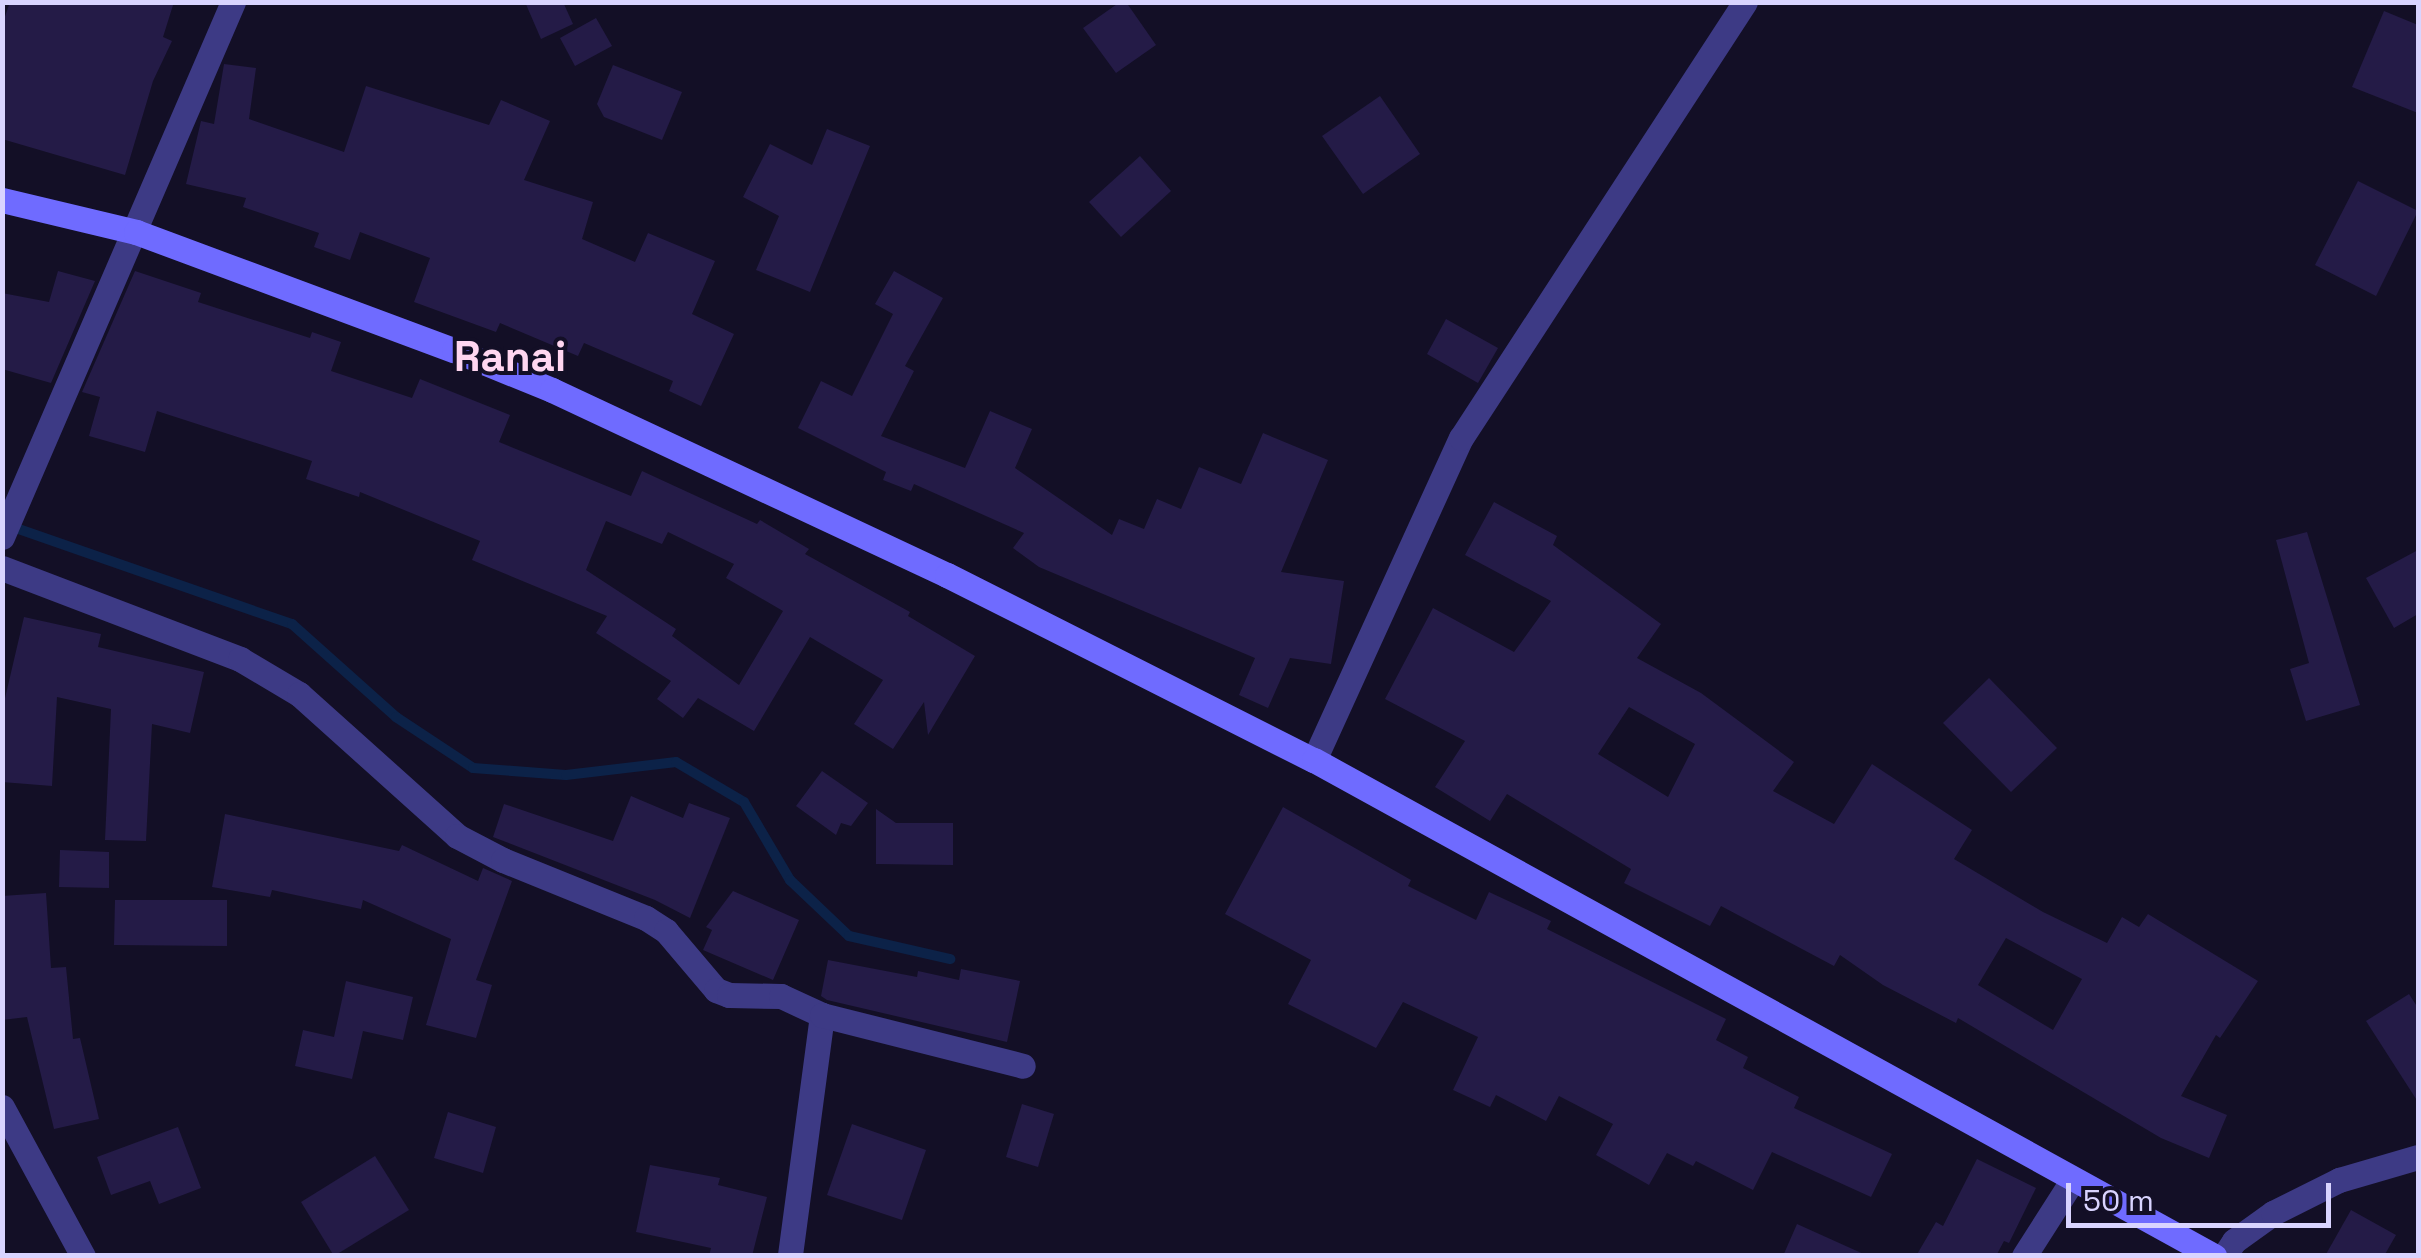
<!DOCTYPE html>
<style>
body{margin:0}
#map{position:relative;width:2421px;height:1258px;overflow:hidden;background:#130f26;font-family:"Space Grotesk",sans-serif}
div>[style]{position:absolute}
.stream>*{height:10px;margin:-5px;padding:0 5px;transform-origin:5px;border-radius:5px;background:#0c2248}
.building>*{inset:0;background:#241b47}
.street>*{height:25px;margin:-12.5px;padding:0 12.5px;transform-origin:12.5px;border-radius:12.5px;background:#3d3a85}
.secondary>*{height:25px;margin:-12.5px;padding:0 12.5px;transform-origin:12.5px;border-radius:12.5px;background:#6f6bff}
span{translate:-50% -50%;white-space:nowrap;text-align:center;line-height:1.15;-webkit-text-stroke:8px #130f26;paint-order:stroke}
.district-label{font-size:42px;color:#ffd6f0;font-weight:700}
.frame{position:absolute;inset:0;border:5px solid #d9d4ff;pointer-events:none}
.scale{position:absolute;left:2066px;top:1183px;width:265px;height:45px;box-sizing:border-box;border:5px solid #d9d4ff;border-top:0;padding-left:12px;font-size:30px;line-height:35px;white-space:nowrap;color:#d9d4ff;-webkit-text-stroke:8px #130f26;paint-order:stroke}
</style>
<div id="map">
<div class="stream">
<div style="left:10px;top:526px;width:299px;rotate:19.2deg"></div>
<div style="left:292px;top:624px;width:140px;rotate:41.8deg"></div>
<div style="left:396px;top:717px;width:92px;rotate:33.5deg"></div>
<div style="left:473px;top:768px;width:93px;rotate:4.3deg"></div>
<div style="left:566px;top:775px;width:111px;rotate:-6.7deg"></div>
<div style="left:676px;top:762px;width:79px;rotate:30.5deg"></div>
<div style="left:744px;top:802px;width:91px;rotate:59.5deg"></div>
<div style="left:790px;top:880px;width:81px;rotate:43.5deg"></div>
<div style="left:849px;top:936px;width:104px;rotate:12.8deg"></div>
</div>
<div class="building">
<div style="clip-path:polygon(10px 2px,174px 2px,163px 37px,172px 41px,153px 81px,125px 175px,2px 139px,2px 25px)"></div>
<div style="clip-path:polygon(525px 2px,563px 2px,573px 24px,541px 39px)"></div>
<div style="clip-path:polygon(1120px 2px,1126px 2px,1156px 45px,1116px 73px,1083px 28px)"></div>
<div style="clip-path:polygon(2384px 11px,2418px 25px,2418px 113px,2352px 87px)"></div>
<div style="clip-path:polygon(596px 18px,612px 46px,575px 66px,560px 38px)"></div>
<div style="clip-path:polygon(224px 64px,256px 68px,249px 119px,344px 152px,366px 86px,489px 125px,501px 100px,550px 121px,524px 180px,593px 202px,582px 239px,635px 262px,648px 233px,715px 261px,692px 314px,734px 334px,701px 406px,669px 391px,673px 381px,584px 343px,578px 356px,500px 323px,496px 332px,414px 302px,430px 258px,360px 232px,350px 260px,314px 247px,319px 233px,243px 207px,246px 198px,186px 184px,201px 121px,214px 124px)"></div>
<div style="clip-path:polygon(613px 65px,682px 92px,662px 140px,604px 117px,597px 104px)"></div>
<div style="clip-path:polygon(1380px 96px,1420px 154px,1363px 194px,1322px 136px)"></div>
<div style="clip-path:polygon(827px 129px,870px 146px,810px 292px,756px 270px,779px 216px,743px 197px,770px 144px,812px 165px)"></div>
<div style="clip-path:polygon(1140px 156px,1171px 191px,1121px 237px,1089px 202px)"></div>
<div style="clip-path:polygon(2358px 181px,2418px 211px,2376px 296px,2315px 265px)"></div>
<div style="clip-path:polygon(58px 271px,95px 281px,51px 383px,2px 369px,2px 293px,49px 302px)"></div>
<div style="clip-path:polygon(evenodd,135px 271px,201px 293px,198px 302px,310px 338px,312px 332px,341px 342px,331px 371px,412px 398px,420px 379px,510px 415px,499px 442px,631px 496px,642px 471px,757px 524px,760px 520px,809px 549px,805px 554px,910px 612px,908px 616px,975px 656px,928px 735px,924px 702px,893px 749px,854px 724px,883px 680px,810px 637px,754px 731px,698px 698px,683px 718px,657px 699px,671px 681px,596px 633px,607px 616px,472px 560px,480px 541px,360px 492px,359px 497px,306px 479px,312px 461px,157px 411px,145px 452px,89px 436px,100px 397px,82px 392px,135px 271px,606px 521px,662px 544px,668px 532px,734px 564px,726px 578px,783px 611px,739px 685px,672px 636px,676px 629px,586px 570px,606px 521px)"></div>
<div style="clip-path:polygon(894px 271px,943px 298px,905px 366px,914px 371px,881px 436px,965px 468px,990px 411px,1032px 429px,1015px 468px,1112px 535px,1119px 519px,1144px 529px,1157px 499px,1181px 509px,1199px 467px,1241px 484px,1263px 433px,1328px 460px,1281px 572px,1344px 581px,1331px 664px,1290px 658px,1268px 708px,1239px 695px,1255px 658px,1039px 567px,1013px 548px,1024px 533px,914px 484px,911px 491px,883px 480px,886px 472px,798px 428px,821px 381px,852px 396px,893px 314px,875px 304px)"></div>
<div style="clip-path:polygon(1446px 319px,1498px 348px,1478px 383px,1427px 354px)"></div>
<div style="clip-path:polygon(evenodd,1494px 502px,1557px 536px,1553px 545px,1661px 624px,1637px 658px,1701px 693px,1794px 762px,1773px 791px,1834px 824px,1872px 764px,1972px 830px,1954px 859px,2043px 912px,2107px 943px,2122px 917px,2139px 927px,2148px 914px,2258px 981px,2220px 1038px,2216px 1035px,2181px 1096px,2227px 1115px,2209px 1158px,2161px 1138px,1958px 1018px,1956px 1023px,1883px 985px,1840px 955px,1834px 966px,1721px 906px,1710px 926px,1624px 883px,1631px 869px,1507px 794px,1490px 821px,1435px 787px,1465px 741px,1385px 699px,1433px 608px,1514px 652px,1551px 601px,1465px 555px,1494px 502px,1629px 707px,1695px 744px,1668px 797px,1598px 754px,1629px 707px,1494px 502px,2006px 938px,2082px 979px,2053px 1030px,1978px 985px,2006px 938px)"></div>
<div style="clip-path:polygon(2307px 532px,2360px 705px,2306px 721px,2290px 669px,2309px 663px,2276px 540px)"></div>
<div style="clip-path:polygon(2418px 550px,2418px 614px,2394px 628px,2366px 578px)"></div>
<div style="clip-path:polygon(24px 617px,101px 634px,98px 647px,204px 672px,190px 733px,152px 724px,146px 841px,105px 840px,111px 709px,57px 697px,52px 786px,2px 782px,2px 711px)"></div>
<div style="clip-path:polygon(1989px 678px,2057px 748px,2011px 792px,1943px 723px)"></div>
<div style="clip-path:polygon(822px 771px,868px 803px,851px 826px,841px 823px,836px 835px,796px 806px)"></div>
<div style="clip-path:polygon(631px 796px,683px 818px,689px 803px,730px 818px,690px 918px,655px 900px,493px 837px,504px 804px,613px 841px)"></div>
<div style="clip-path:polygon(1283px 807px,1411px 880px,1408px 886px,1476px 920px,1489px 892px,1551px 921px,1547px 929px,1726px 1019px,1716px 1040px,1748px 1057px,1743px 1068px,1799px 1097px,1794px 1108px,1892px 1154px,1871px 1197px,1772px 1152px,1753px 1190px,1696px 1161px,1693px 1166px,1667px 1153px,1649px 1185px,1596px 1155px,1613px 1124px,1559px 1096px,1546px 1121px,1496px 1095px,1490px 1107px,1453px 1090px,1478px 1037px,1403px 1002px,1376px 1048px,1288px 1004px,1311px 960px,1225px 914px)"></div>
<div style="clip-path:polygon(876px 809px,896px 823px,953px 823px,953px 865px,876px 864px)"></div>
<div style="clip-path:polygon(225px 814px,399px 851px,402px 845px,478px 881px,483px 868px,512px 881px,476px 980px,492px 985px,476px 1038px,426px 1025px,451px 939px,363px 900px,361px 909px,272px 890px,270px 897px,212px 887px)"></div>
<div style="clip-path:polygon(60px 850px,109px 852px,109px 888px,59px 887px)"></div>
<div style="clip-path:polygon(733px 891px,799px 920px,773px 980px,703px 950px,712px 930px,706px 927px)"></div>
<div style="clip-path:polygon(46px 893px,51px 968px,66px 967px,73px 1039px,80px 1038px,99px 1119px,54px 1129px,27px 1017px,2px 1020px,2px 896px)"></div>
<div style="clip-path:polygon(115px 900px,227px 900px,227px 946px,114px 945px)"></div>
<div style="clip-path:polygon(828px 960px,917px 977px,918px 971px,959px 980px,961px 969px,1020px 981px,1007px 1042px,827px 1000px,821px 996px)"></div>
<div style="clip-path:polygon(346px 981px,413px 997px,403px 1040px,363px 1031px,352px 1079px,295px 1066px,303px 1030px,334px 1037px)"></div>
<div style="clip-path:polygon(2409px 994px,2418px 1008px,2418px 1102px,2366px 1021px)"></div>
<div style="clip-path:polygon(1022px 1104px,1054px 1114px,1038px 1167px,1006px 1157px)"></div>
<div style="clip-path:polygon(448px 1112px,496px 1127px,483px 1173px,434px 1158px)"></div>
<div style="clip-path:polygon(852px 1124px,926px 1150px,902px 1220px,827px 1195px)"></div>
<div style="clip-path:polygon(178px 1127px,201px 1188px,159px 1204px,150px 1181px,111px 1195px,97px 1157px)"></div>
<div style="clip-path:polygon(375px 1156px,409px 1210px,334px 1256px,301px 1202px)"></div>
<div style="clip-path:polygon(1977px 1159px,2036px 1188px,2009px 1243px,2004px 1241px,1996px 1256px,1916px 1256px,1936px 1222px,1943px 1226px)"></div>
<div style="clip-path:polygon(650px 1165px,720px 1178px,718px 1185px,767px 1197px,752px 1256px,709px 1256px,711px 1248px,636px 1232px)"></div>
<div style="clip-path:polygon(2351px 1210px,2396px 1235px,2384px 1256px,2325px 1256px)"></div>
<div style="clip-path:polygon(1797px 1224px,1868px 1256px,1783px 1256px)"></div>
</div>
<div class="street">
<div style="left:2px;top:537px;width:583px;rotate:-66.65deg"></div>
<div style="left:2px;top:568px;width:255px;rotate:20.9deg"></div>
<div style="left:240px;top:659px;width:69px;rotate:30.7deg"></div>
<div style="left:299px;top:694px;width:212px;rotate:41.9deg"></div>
<div style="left:457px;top:836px;width:52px;rotate:27.6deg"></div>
<div style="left:503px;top:860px;width:154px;rotate:22.1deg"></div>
<div style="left:646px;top:918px;width:24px;rotate:33deg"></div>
<div style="left:666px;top:931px;width:77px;rotate:49.7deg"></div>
<div style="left:716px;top:990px;width:14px;rotate:21deg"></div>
<div style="left:729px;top:995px;width:52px;rotate:1.1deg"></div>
<div style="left:781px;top:996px;width:45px;rotate:24.9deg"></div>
<div style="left:822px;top:1015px;width:243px;rotate:97.6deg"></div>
<div style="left:1314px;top:760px;width:354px;rotate:-65.5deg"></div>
<div style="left:1461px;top:438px;width:520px;rotate:-56.92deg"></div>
<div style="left:822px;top:1015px;width:207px;rotate:14.2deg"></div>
<div style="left:2px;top:1107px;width:170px;rotate:61.5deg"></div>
<div style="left:2024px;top:1256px;width:89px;rotate:-57.4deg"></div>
<div style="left:2224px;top:1256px;width:18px;rotate:-56deg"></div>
<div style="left:2234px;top:1241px;width:48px;rotate:-35.7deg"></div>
<div style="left:2273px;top:1213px;width:74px;rotate:-26.6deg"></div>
<div style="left:2339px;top:1180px;width:82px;rotate:-16.2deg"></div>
</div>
<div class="secondary">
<div style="left:2px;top:200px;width:138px;rotate:13.4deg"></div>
<div style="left:136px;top:232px;width:339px;rotate:20.4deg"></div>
<div style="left:454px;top:350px;width:106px;rotate:22.2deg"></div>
<div style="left:552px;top:390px;width:436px;rotate:25.1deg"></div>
<div style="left:947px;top:575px;width:411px;rotate:26.8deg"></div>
<div style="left:1314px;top:760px;width:1028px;rotate:28.86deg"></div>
</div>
<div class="district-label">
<span style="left:510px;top:357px">Ranai</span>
</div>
<div class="frame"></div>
<div class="scale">50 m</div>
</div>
